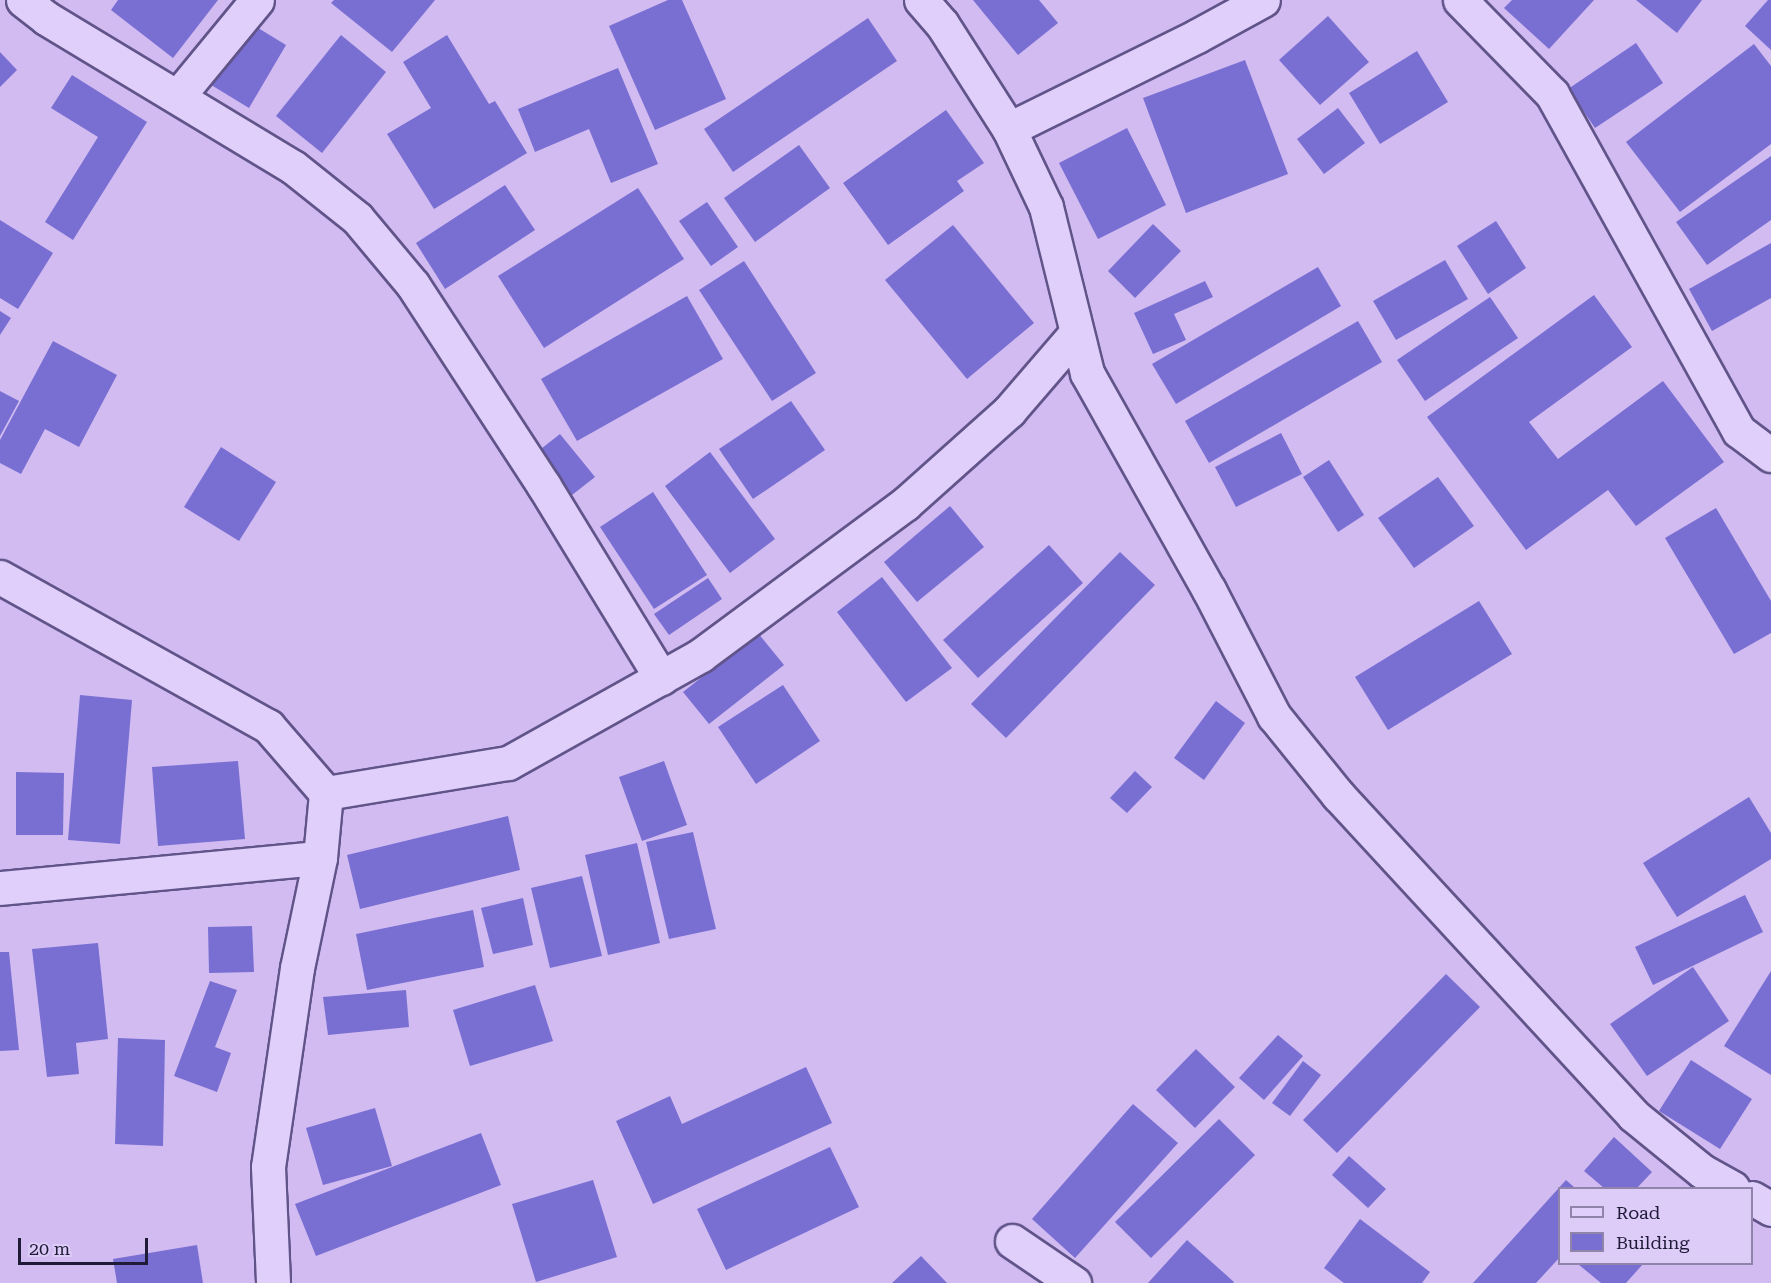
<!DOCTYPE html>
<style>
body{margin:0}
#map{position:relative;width:1771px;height:1283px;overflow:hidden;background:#d1bbf1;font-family:"Roboto Serif",serif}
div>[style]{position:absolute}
.building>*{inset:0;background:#796ed2}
.roads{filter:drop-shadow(2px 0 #605489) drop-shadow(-2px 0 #605489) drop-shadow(0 2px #605489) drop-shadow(0 -2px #605489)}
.street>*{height:33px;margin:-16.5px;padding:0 16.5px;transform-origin:16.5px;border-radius:16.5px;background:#e0cffb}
span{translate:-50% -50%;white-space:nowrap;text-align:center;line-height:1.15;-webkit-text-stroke:6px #ddcbf8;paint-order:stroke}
.legend{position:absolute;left:1558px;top:1187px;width:195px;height:78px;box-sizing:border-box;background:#ddcbf8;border:2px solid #9184ab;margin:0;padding:8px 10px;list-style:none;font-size:18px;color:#1f1a37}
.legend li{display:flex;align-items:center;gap:12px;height:30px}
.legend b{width:30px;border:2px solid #9184ab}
.scale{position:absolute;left:18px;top:1238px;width:130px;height:27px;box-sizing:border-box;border:3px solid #1f1a37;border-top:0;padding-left:8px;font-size:18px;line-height:21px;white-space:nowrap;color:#1f1a37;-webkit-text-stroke:4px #ddcbf8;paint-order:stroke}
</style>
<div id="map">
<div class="building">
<div style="clip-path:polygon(118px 0,218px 0,173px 58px,111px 10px)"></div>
<div style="clip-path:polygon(334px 0,435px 0,392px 52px,331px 3px)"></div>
<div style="clip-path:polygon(668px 0,682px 0,726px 99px,655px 130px,609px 26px)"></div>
<div style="clip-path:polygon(973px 0,1039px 0,1058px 23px,1018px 55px)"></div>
<div style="clip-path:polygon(1512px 0,1594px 0,1549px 49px,1504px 8px)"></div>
<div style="clip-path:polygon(1636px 0,1702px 0,1677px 33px)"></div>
<div style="clip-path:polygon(1768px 0,1771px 0,1771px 50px,1745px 26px)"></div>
<div style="clip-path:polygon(1328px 16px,1369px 62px,1320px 105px,1279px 60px)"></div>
<div style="clip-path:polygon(868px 18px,897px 61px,733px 172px,704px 129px)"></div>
<div style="clip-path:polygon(245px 20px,286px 45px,249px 108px,208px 83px)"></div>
<div style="clip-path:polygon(341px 35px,386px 72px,322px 153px,276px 116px)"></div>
<div style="clip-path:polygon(447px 35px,489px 104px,495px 101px,527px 153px,434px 209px,387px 134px,431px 108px,403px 62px)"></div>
<div style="clip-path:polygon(1636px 43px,1663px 83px,1595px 128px,1568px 89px)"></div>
<div style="clip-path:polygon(1754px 44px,1771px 66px,1771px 144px,1680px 212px,1626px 142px)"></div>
<div style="clip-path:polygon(1417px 51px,1448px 102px,1380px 144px,1349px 93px)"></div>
<div style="clip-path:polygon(0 52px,17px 70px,0 87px)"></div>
<div style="clip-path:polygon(1245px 60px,1288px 174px,1186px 213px,1143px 98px)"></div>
<div style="clip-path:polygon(618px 68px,658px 164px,611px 183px,589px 129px,535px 152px,518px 109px)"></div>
<div style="clip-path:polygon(72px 75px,147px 122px,73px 240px,45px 222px,98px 137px,51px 108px)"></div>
<div style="clip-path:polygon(1338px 108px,1365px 143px,1324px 174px,1297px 139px)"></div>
<div style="clip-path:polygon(946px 110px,984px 163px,957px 181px,964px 191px,888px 245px,843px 183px)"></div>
<div style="clip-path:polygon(1127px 128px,1166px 205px,1098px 239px,1059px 163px)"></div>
<div style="clip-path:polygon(799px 145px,830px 188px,755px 242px,724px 198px)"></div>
<div style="clip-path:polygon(1771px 156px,1771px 220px,1707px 265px,1676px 222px)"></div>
<div style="clip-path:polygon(505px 185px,535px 230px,445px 289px,416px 243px)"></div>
<div style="clip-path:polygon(638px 188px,684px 259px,544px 348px,498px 276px)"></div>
<div style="clip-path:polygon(707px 202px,738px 247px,711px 266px,679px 221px)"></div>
<div style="clip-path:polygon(0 220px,53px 253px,18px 309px,0 298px)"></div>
<div style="clip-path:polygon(1496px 221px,1526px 268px,1488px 294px,1457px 246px)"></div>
<div style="clip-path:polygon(1153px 224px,1181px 251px,1135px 298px,1108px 271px)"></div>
<div style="clip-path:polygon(953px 225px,1034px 323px,967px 379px,885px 280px)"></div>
<div style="clip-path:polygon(1771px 243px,1771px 298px,1712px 331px,1689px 289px)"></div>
<div style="clip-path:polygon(1445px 260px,1468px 299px,1396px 340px,1373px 301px)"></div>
<div style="clip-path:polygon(744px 261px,816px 373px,772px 401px,699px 290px)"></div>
<div style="clip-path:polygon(1318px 267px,1341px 306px,1176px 404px,1152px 364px)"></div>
<div style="clip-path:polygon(1205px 281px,1213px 297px,1174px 314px,1186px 340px,1153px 354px,1134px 313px)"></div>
<div style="clip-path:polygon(1594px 295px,1632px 347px,1529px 422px,1558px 459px,1663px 381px,1724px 462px,1636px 526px,1608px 490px,1526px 550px,1427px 417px)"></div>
<div style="clip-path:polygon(687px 296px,723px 359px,577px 441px,541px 379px)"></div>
<div style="clip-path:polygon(1490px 297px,1518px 338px,1425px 401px,1397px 360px)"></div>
<div style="clip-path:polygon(0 311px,11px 318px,0 335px)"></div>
<div style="clip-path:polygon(1358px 321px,1382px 362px,1209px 463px,1185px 421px)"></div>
<div style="clip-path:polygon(53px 341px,117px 375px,79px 447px,45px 429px,21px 474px,0 463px,0 440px)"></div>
<div style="clip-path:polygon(0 391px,19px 401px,0 436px)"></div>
<div style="clip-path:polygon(791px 401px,825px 450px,753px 499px,719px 449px)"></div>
<div style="clip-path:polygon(1281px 433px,1302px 474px,1236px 507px,1215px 467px)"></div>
<div style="clip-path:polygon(560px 434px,595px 477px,572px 495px,537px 452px)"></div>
<div style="clip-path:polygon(221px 447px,276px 482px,239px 541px,184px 507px)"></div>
<div style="clip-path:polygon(710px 452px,775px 539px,730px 573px,665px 486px)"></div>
<div style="clip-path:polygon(1329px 460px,1364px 515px,1338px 532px,1303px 477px)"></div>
<div style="clip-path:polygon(1438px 477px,1474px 526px,1414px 568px,1378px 518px)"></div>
<div style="clip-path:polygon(653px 492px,707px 575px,654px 609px,600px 527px)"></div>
<div style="clip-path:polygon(950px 506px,984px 547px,917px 602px,884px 562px)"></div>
<div style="clip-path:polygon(1716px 508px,1771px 601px,1771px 633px,1734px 654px,1665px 538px)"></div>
<div style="clip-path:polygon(1049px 545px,1083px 583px,978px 678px,943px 640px)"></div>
<div style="clip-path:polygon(1120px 552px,1155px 585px,1006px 738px,971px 704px)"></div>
<div style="clip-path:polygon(882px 577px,952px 668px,906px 702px,837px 612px)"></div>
<div style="clip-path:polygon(708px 578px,722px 599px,669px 635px,654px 614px)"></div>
<div style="clip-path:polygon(1479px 601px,1512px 654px,1388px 730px,1355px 677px)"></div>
<div style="clip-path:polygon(758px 633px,784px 665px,709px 724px,683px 692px)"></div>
<div style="clip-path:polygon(783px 685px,820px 741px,756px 784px,718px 727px)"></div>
<div style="clip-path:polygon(80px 695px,132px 700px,120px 844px,68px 840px)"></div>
<div style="clip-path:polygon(1216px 701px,1245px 723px,1204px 780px,1174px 758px)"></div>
<div style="clip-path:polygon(238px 761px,245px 839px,158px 846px,152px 767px)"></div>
<div style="clip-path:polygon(664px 761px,687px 825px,642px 841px,619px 777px)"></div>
<div style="clip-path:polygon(1135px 771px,1152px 787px,1127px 813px,1110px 798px)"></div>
<div style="clip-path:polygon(16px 772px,64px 773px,63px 835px,16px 835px)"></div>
<div style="clip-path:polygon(1749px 797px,1771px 833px,1771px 859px,1677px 917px,1643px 863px)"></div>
<div style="clip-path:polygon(508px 816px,520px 870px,360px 909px,347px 855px)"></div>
<div style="clip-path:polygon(693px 832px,716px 929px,669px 939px,646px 842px)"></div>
<div style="clip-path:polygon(637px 843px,660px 943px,608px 955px,585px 855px)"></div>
<div style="clip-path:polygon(582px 876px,602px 956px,550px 968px,531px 888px)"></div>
<div style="clip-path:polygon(1745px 895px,1763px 932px,1653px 985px,1635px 947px)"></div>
<div style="clip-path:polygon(523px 898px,533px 945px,493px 954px,481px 908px)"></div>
<div style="clip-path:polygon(473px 910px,484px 967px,367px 990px,356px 934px)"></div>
<div style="clip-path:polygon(252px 926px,254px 972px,209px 973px,208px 927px)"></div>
<div style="clip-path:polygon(98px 943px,108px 1039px,76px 1043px,79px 1074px,47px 1077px,32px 949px)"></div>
<div style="clip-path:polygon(0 952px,9px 952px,19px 1050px,0 1051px)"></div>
<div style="clip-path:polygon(1693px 967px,1729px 1021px,1647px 1076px,1610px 1024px)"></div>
<div style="clip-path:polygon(1771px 971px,1771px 1075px,1724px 1046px)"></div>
<div style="clip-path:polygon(1446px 974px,1480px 1007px,1337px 1153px,1303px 1120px)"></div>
<div style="clip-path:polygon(210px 981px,237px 990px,215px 1047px,231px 1053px,217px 1092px,174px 1076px)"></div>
<div style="clip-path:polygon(535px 985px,553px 1041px,470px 1066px,453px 1010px)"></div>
<div style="clip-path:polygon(406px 990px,409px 1027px,328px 1035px,323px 997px)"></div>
<div style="clip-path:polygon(1278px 1035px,1303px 1056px,1264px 1100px,1239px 1078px)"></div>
<div style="clip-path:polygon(118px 1038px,165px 1040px,163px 1146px,115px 1144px)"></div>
<div style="clip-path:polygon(1196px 1049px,1235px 1087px,1195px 1128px,1156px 1090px)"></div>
<div style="clip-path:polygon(1691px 1060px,1752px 1099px,1720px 1149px,1659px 1111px)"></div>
<div style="clip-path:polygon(1303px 1061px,1321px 1075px,1290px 1116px,1272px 1103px)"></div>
<div style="clip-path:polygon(806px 1067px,832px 1123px,653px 1204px,616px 1121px,670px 1096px,682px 1124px)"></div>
<div style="clip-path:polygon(1133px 1104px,1178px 1143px,1075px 1258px,1032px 1219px)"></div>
<div style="clip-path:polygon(375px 1108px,392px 1166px,323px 1185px,306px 1128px)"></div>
<div style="clip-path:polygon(1219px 1119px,1255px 1155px,1151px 1258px,1115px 1222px)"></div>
<div style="clip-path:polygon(481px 1133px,501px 1185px,316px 1256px,295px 1204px)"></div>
<div style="clip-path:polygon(1614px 1137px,1652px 1172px,1637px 1188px,1604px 1188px,1584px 1171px)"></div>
<div style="clip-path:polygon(830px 1147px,859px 1207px,726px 1270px,697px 1209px)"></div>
<div style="clip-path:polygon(1349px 1156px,1386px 1189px,1368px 1208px,1332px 1175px)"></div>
<div style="clip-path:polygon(593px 1180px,617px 1257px,536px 1282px,512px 1204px)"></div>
<div style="clip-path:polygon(1566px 1180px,1575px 1188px,1560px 1188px,1560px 1257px,1536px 1283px,1473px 1283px)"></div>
<div style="clip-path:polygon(1360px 1219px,1430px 1272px,1422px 1283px,1344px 1283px,1324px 1268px)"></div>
<div style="clip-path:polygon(1187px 1240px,1234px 1282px,1233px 1283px,1148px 1283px)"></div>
<div style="clip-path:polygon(197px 1245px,203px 1283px,117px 1283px,113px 1259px)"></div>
<div style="clip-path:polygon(921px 1256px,947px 1283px,892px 1283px)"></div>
<div style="clip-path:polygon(1578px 1264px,1643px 1264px,1626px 1283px,1601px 1283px)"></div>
</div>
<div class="roads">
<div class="street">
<div style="left:23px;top:0;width:29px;rotate:38deg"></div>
<div style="left:46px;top:18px;width:288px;rotate:31.1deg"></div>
<div style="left:293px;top:167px;width:82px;rotate:38.6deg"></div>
<div style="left:357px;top:218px;width:87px;rotate:50.1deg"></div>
<div style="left:413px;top:285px;width:240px;rotate:56.9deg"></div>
<div style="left:544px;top:486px;width:225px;rotate:58.6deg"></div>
<div style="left:921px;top:0;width:32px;rotate:49deg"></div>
<div style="left:942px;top:24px;width:125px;rotate:57.5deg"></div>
<div style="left:1009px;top:129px;width:86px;rotate:64.6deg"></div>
<div style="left:1046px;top:207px;width:171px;rotate:76.1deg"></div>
<div style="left:1087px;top:373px;width:249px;rotate:60.7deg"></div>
<div style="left:1209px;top:590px;width:142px;rotate:62.7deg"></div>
<div style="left:1274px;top:716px;width:102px;rotate:51deg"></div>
<div style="left:1338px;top:795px;width:435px;rotate:47.3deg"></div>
<div style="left:1633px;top:1115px;width:89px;rotate:39.1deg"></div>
<div style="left:1702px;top:1171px;width:35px;rotate:29deg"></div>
<div style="left:1460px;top:0;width:132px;rotate:45.6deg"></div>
<div style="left:1552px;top:94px;width:385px;rotate:61deg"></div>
<div style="left:1739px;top:431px;width:40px;rotate:37deg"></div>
<div style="left:178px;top:96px;width:124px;rotate:-50.5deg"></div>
<div style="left:1009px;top:129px;width:210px;rotate:-26.3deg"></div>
<div style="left:1197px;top:36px;width:75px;rotate:-28.6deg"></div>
<div style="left:0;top:577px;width:307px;rotate:29.1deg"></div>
<div style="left:268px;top:726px;width:89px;rotate:49.1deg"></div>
<div style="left:326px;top:793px;width:65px;rotate:95.3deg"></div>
<div style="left:320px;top:858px;width:112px;rotate:101.8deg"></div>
<div style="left:297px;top:968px;width:201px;rotate:98.3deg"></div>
<div style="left:268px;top:1167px;width:116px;rotate:87.5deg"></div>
<div style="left:326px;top:793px;width:184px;rotate:-9.4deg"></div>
<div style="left:508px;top:763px;width:221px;rotate:-29.2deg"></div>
<div style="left:701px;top:655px;width:254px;rotate:-36.5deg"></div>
<div style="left:905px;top:504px;width:140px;rotate:-41.8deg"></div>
<div style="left:1009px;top:411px;width:103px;rotate:-49.3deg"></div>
<div style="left:0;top:888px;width:321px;rotate:-5.4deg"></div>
<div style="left:1752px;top:1198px;width:22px;rotate:30deg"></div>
<div style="left:1012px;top:1241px;width:75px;rotate:34.1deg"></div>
</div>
</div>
<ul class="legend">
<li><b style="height:8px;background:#e0cffb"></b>Road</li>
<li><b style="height:16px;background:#796ed2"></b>Building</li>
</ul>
<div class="scale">20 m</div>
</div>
